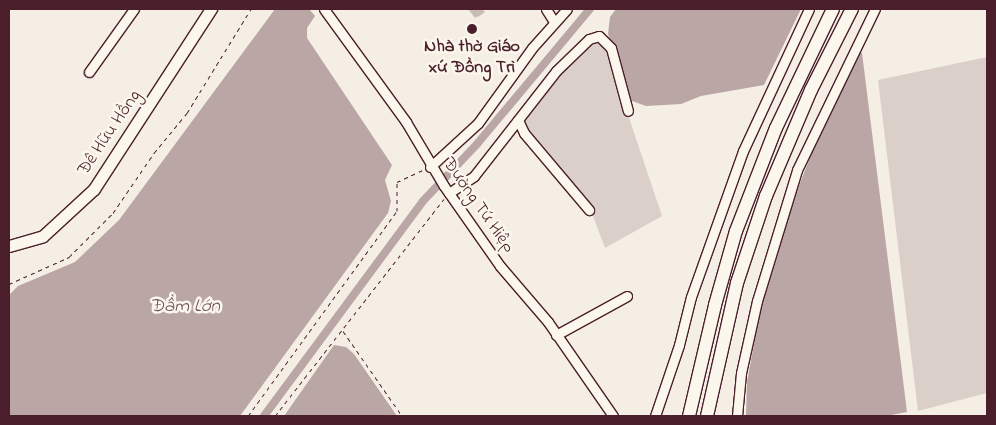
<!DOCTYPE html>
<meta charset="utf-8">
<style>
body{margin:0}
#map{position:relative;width:996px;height:425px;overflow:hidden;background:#f4eee4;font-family:"Indie Flower",sans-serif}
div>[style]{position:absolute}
.green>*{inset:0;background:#dbd0c9}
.water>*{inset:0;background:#baa7a5}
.shadow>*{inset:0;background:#0003}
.canal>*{height:8px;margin:-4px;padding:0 4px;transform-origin:4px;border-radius:4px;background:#baa7a5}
.building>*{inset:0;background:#cabbb6}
.path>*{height:1px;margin-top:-0.5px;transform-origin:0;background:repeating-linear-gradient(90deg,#4a1f2b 0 4px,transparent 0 8px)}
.roads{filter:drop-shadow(1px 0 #4a1f2b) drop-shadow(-1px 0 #4a1f2b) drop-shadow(0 1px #4a1f2b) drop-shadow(0 -1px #4a1f2b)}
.minor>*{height:9px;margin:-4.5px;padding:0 4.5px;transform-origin:4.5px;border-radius:4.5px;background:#fbf7ec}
.major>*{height:11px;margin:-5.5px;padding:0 5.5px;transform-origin:5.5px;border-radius:5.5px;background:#fbf7ec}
.highway>*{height:12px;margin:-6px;padding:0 6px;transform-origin:6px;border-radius:6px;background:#fbf7ec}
.dots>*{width:14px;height:14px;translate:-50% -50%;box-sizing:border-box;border:2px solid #fbf7ec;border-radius:50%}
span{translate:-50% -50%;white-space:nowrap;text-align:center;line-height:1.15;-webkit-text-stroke:5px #fbf7ec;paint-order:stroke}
.poi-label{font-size:18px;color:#4a1f2b;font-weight:700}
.street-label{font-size:18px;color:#4a1f2b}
.water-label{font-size:19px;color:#714f56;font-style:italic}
.frame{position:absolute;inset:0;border:10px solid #4a1f2b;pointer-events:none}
</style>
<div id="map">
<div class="green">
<div style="clip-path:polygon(598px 39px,606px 49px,662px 216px,605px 248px,587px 200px,529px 133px,522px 119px,586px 44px)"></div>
<div style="clip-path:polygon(987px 57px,987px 393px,918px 411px,878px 80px)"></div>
</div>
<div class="water">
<div style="clip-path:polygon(275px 9px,309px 9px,315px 16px,307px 28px,307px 38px,392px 165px,385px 180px,391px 201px,388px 213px,240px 416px,9px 416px,9px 295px,18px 286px,75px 262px,119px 220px)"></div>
<div style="clip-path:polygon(616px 9px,801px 9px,764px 85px,701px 96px,681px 104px,646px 106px,629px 100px,608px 34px,610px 17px)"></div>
<div style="clip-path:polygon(858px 52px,862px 53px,907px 412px,886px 416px,746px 416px,747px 382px,762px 300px,785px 221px,819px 135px)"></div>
<div style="clip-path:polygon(334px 345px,346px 347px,354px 354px,397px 416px,284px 416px)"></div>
</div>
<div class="shadow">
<div style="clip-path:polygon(468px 9px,481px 9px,483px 12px,475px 18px)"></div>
</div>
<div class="canal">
<div style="left:264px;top:416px;width:267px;rotate:-53.5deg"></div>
<div style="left:423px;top:201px;width:79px;rotate:-46.5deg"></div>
<div style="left:477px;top:144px;width:176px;rotate:-50.1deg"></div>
</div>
<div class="building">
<div style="clip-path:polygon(472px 9px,482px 9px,485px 12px,478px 17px)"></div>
</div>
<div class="path">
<div style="left:9px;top:284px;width:66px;rotate:-24.2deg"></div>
<div style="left:69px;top:257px;width:62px;rotate:-45deg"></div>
<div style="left:113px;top:213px;width:73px;rotate:-55.7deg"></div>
<div style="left:154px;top:153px;width:52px;rotate:-50.5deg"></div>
<div style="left:187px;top:113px;width:122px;rotate:-58.4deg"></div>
<div style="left:343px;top:331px;width:103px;rotate:55.2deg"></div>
<div style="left:248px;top:416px;width:253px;rotate:-54deg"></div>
<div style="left:397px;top:211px;width:29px;rotate:-90deg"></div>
<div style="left:397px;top:182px;width:29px;rotate:-25deg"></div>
<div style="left:275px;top:416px;width:275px;rotate:-52.1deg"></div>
</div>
<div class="roads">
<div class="minor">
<div style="left:324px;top:9px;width:140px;rotate:54deg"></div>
<div style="left:406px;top:122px;width:74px;rotate:59.3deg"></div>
<div style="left:444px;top:186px;width:98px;rotate:55deg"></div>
<div style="left:500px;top:266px;width:74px;rotate:49.4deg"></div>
<div style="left:548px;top:322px;width:114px;rotate:55.3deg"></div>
<div style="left:546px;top:9px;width:15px;rotate:58deg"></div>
<div style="left:89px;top:72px;width:77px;rotate:-54.5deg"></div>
<div style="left:518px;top:120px;width:14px;rotate:65deg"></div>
<div style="left:524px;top:133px;width:101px;rotate:49.8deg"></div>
<div style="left:430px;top:167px;width:65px;rotate:-42.5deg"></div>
<div style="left:478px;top:123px;width:92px;rotate:-54.2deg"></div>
<div style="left:532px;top:48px;width:52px;rotate:-48.1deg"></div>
<div style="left:449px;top:193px;width:30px;rotate:-34deg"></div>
<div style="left:474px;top:176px;width:133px;rotate:-52deg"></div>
<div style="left:556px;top:71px;width:46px;rotate:-44.1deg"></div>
<div style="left:589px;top:39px;width:10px;rotate:-17deg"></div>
<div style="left:599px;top:36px;width:17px;rotate:45deg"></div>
<div style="left:611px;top:48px;width:65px;rotate:74.9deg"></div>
<div style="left:556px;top:335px;width:81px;rotate:-28.8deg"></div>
<div style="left:655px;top:416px;width:75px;rotate:-71.3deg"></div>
<div style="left:679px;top:345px;width:49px;rotate:-76deg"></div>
<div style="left:691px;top:297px;width:155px;rotate:-70.4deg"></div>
<div style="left:743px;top:151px;width:157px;rotate:-65.1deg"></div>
<div style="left:737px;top:416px;width:43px;rotate:-84.7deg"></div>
<div style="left:741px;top:373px;width:74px;rotate:-77.5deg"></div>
<div style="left:757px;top:301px;width:137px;rotate:-73deg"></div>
<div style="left:797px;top:170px;width:179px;rotate:-64.2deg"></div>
</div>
<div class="major">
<div style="left:9px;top:246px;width:35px;rotate:-16deg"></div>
<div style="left:43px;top:236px;width:69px;rotate:-42.7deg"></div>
<div style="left:94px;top:189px;width:215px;rotate:-57deg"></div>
</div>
<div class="highway">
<div style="left:689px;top:416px;width:114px;rotate:-76.8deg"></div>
<div style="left:715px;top:305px;width:77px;rotate:-74.2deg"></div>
<div style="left:736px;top:231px;width:110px;rotate:-68.8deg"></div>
<div style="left:776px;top:128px;width:132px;rotate:-64.4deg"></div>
<div style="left:707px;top:416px;width:136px;rotate:-77.3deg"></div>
<div style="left:737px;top:283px;width:92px;rotate:-71.6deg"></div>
<div style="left:766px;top:196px;width:115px;rotate:-67deg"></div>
<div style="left:811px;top:90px;width:91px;rotate:-63.2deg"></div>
</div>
</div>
<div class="dots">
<div style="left:472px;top:29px;background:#4a1f2b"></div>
</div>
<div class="poi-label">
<span style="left:472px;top:58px">Nhà thờ Giáo<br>xứ Đồng Trì</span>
</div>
<div class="street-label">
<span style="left:110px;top:133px;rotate:-56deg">Đê Hữu Hồng</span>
<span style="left:478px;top:206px;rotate:55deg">Đường Tứ Hiệp</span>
</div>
<div class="water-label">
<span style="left:185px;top:307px">Đầm Lớn</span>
</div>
<div class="frame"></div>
</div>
